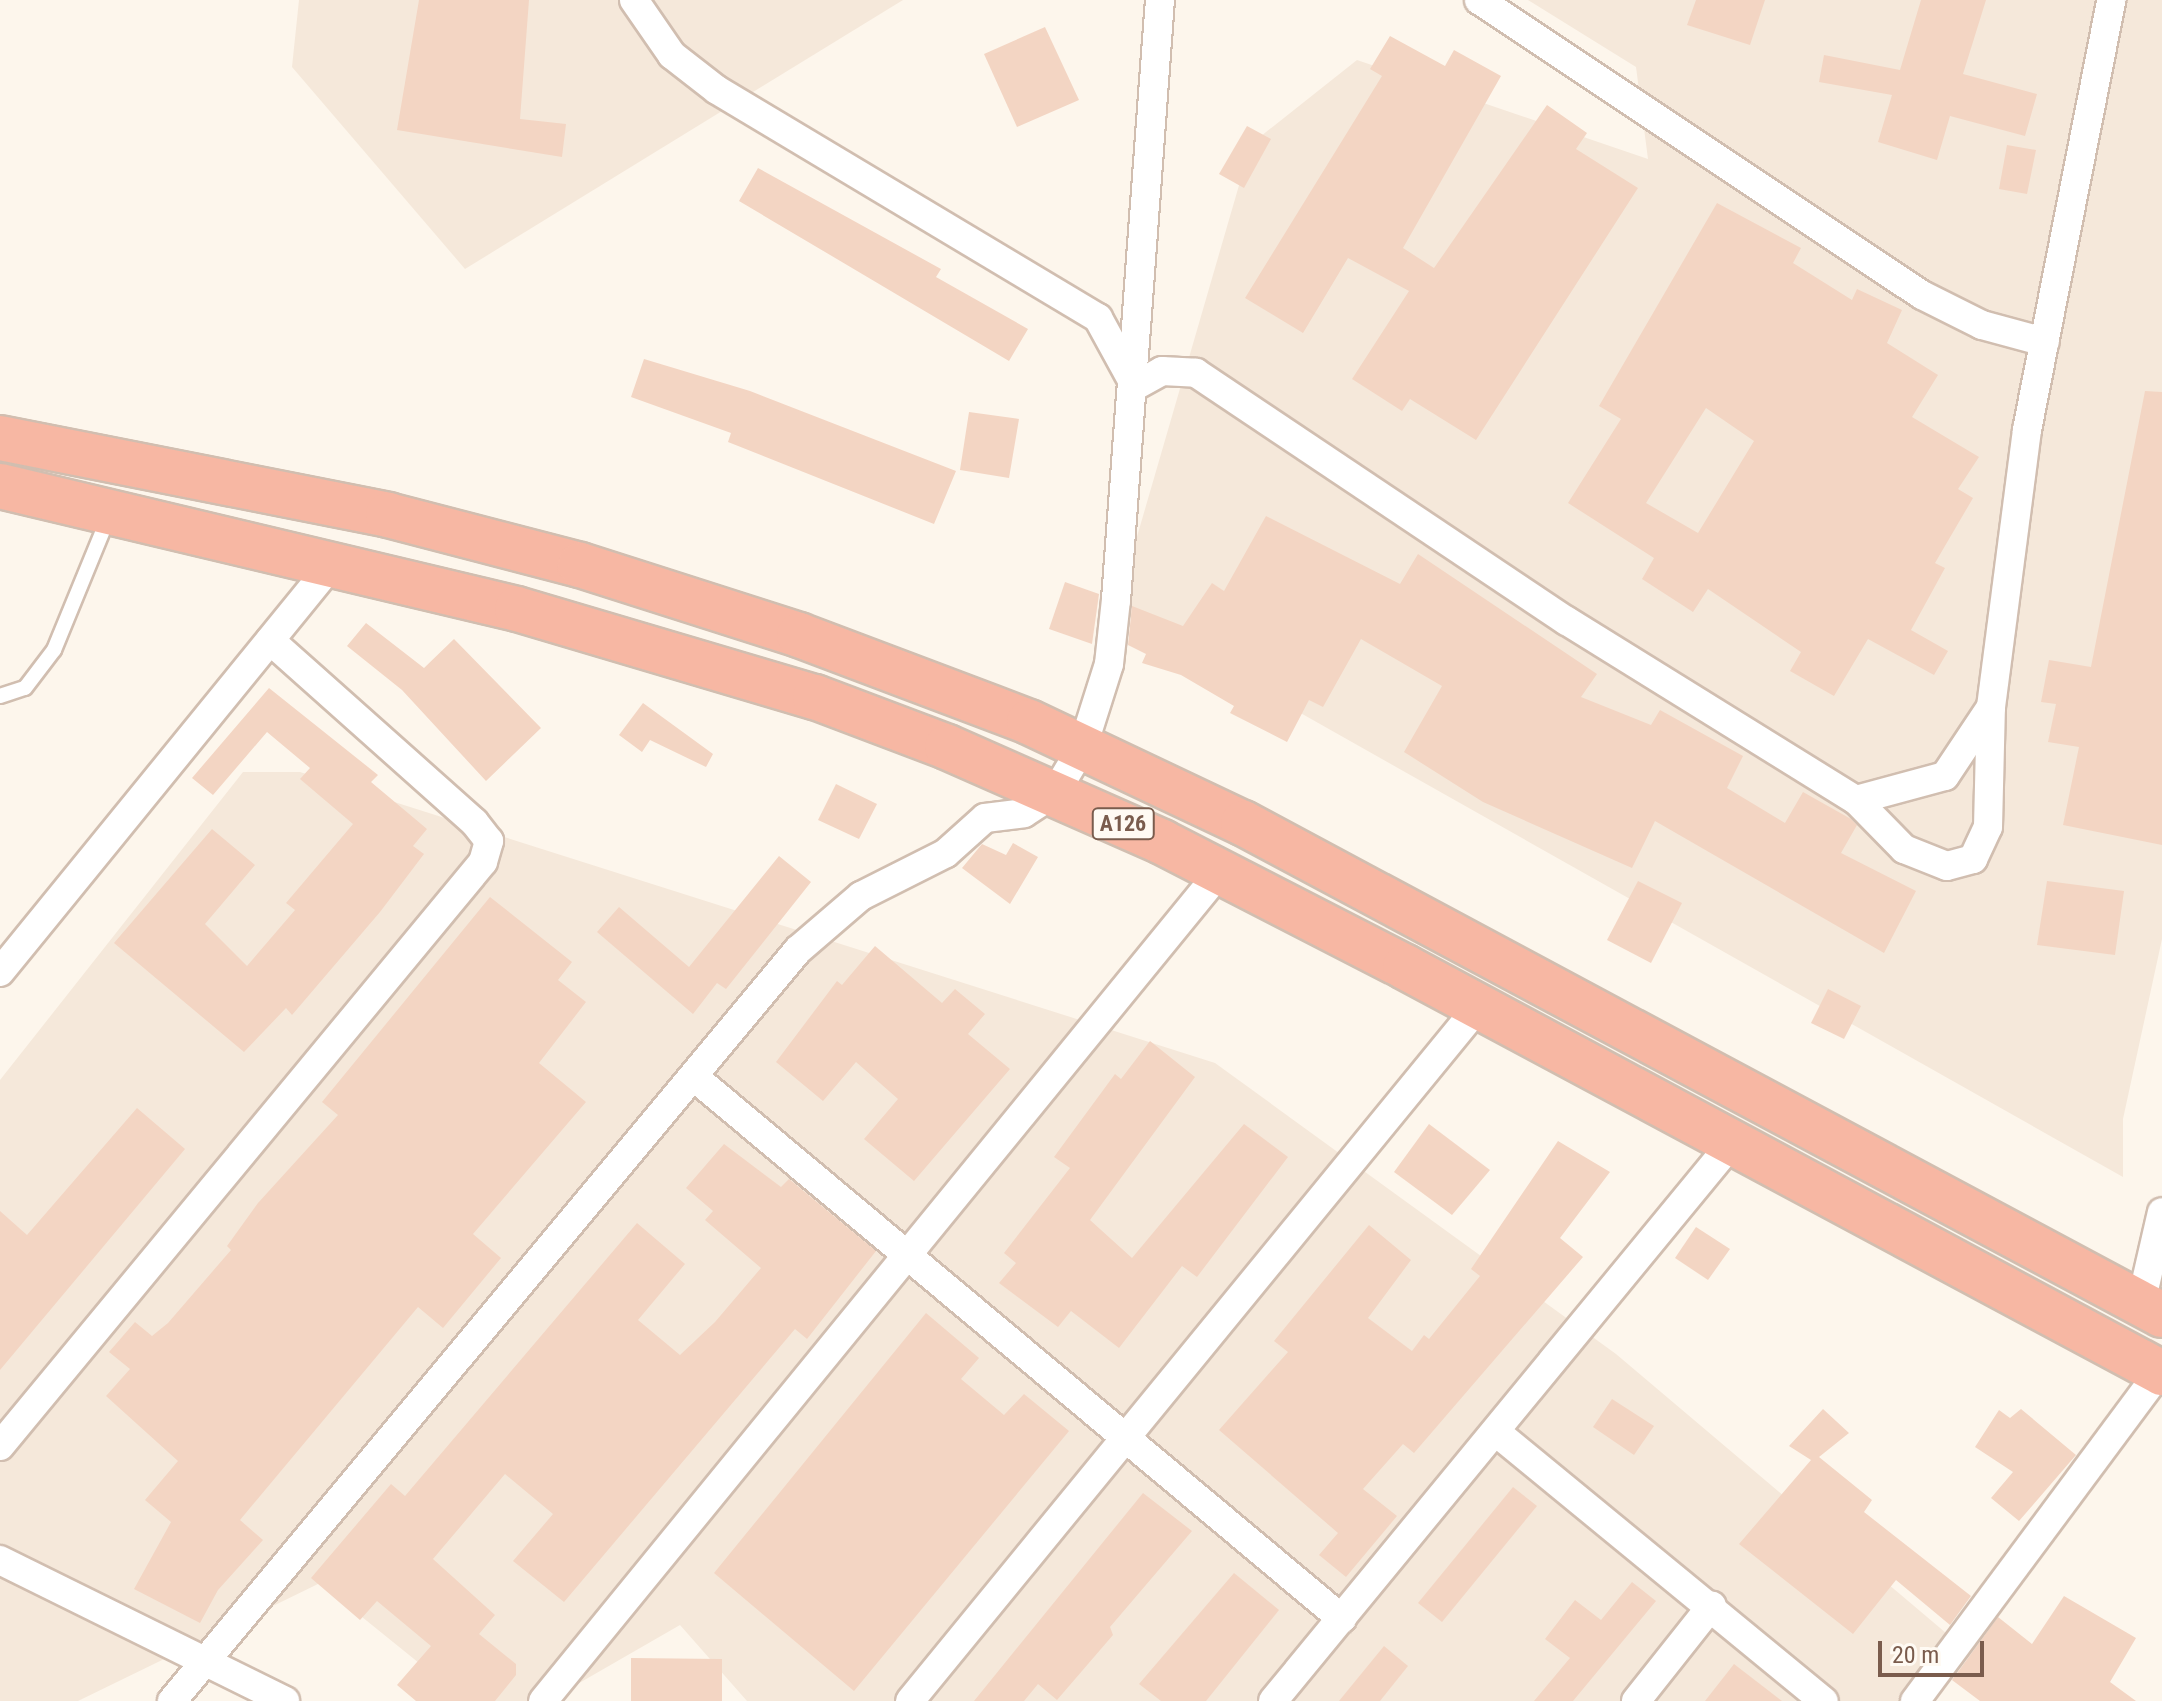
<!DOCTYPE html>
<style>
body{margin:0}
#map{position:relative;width:2162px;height:1701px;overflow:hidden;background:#fdf6ec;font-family:"Roboto Condensed",sans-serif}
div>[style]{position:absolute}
.residential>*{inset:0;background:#f5e8da}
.building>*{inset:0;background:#f3d5c3}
.roads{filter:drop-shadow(2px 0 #d1beb0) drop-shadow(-2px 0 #d1beb0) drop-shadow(0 2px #d1beb0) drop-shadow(0 -2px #d1beb0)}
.lane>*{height:14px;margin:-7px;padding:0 7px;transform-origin:7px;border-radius:7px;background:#fff}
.street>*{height:28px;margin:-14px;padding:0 14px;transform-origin:14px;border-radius:14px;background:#fff}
.highway>*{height:44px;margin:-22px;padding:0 22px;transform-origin:22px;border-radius:22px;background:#f7b7a3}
span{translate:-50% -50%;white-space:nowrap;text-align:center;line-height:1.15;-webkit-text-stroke:8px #fffaf3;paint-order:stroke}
.shield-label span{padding:2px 6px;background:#fffaf3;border:2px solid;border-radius:6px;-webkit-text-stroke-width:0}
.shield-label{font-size:22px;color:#7a5c4d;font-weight:700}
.scale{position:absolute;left:1878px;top:1641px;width:106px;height:36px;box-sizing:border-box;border:4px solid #7a5c4d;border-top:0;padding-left:10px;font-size:24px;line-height:28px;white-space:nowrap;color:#7a5c4d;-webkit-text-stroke:6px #fffaf3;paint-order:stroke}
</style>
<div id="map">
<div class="residential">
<div style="clip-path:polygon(299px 0,903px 0,465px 269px,292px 67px)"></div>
<div style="clip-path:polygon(1528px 0,2162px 0,2162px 939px,2123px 1119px,2123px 1177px,1116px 609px,1251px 144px,1357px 60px,1648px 159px,1636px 67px)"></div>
<div style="clip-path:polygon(243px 772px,300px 772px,1215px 1063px,1616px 1354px,1959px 1644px,1909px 1701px,747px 1701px,680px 1625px,548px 1701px,466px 1701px,320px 1583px,78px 1701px,0 1701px,0 1080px)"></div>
</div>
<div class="building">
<div style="clip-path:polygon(419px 0,529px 0,520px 119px,566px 124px,562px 157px,397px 130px)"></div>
<div style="clip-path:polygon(1696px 0,1765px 0,1750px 45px,1687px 25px)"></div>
<div style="clip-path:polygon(1921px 0,1986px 0,1963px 74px,2037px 94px,2025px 136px,1950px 116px,1937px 160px,1878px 142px,1892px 95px,1819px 82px,1824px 55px,1900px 70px)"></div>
<div style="clip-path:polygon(1045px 27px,1079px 100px,1017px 127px,984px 54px)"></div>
<div style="clip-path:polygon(1390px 36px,1445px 66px,1454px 50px,1501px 76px,1403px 248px,1434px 268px,1547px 105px,1587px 133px,1576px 149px,1638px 188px,1476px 440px,1410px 399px,1402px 411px,1352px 379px,1409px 291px,1348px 258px,1303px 333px,1245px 298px,1382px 76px,1370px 69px)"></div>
<div style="clip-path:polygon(1247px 126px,1271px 139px,1244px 188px,1219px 174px)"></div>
<div style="clip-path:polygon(2007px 145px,2036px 150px,2027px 194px,1999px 189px)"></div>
<div style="clip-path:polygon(758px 168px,941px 269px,936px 277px,1028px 329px,1009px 361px,739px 201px)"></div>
<div style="clip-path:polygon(evenodd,1717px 203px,1801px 248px,1793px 263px,1852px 300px,1857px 289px,1902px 310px,1887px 343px,1938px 375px,1912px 417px,1979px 457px,1958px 489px,1973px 498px,1935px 563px,1945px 568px,1911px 630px,1948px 651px,1934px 675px,1868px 639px,1834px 696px,1790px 671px,1801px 652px,1708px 589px,1693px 612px,1642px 579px,1654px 558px,1568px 503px,1621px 419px,1599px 406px,1717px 203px,1706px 408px,1754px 441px,1698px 533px,1646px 503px,1706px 408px)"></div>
<div style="clip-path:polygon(644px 359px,750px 391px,956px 471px,934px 524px,728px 442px,731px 433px,631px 397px)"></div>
<div style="clip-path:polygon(2145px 391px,2162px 392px,2162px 845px,2063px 825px,2079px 747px,2048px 742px,2056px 704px,2041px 702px,2049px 660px,2091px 667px)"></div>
<div style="clip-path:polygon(969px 412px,1019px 419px,1009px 478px,960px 470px)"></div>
<div style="clip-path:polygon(1266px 516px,1400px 584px,1418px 554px,1597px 674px,1581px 697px,1651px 725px,1660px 710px,1743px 756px,1727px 788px,1785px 823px,1803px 792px,1851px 819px,1857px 825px,1841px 853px,1916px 891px,1884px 953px,1655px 821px,1632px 868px,1483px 802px,1404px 752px,1442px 686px,1361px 639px,1323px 707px,1309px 700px,1287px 742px,1230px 713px,1234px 706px,1181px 675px,1142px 663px,1146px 654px,1128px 645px,1132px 606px,1183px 626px,1212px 583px,1224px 591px)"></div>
<div style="clip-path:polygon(1065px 582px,1099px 594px,1092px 644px,1049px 629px)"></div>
<div style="clip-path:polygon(366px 623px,424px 668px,454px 639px,541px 728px,486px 781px,402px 690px,347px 646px)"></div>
<div style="clip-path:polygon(269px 688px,378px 775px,371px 782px,427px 829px,413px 846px,424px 854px,380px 912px,292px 1015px,286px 1008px,244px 1052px,114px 943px,212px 829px,255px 865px,205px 924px,247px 966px,295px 910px,286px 903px,353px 824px,300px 779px,310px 768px,267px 732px,213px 795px,192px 778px)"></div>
<div style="clip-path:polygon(643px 703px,713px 754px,706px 767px,650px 740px,642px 752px,619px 735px)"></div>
<div style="clip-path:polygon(836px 784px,877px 804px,859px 839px,818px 820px)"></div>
<div style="clip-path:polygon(1013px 843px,1038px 857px,1010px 904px,962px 868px,982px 844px,1006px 855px)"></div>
<div style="clip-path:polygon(779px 856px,811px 882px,726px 989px,717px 983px,693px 1014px,597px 932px,619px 907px,689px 967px)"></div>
<div style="clip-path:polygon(1638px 881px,1682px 903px,1651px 963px,1607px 940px)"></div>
<div style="clip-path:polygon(2047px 881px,2124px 891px,2115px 955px,2037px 945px)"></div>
<div style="clip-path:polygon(490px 897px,572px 962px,558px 980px,586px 1002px,539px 1063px,586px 1102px,473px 1234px,501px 1258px,443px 1328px,418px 1307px,240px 1520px,263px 1540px,218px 1590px,200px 1623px,134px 1589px,171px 1522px,145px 1500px,178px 1461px,106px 1396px,130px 1369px,109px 1352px,135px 1322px,152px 1336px,168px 1323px,231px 1250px,227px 1246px,258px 1203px,338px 1115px,322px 1102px)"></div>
<div style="clip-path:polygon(875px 946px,942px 1003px,955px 989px,985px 1014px,968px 1034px,1010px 1069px,914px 1181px,864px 1139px,898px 1099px,856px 1062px,823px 1101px,776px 1062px,837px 981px,842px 985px)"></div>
<div style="clip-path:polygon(1828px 989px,1861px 1006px,1844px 1039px,1811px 1023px)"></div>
<div style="clip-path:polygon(1150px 1041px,1195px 1077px,1090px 1220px,1132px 1258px,1244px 1124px,1288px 1157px,1197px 1277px,1182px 1266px,1119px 1348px,1071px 1311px,1058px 1327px,999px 1283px,1016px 1263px,1004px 1253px,1070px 1168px,1054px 1157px,1115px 1074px,1121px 1079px)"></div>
<div style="clip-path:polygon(137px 1108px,185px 1149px,0 1370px,0 1211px,27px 1235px)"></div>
<div style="clip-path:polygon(1429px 1124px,1490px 1170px,1452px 1215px,1394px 1172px)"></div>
<div style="clip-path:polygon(1558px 1141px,1610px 1172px,1560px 1238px,1583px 1257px,1414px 1453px,1403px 1444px,1363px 1489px,1397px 1516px,1346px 1577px,1319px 1555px,1338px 1533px,1219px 1430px,1288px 1352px,1274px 1341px,1369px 1225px,1411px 1260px,1368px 1318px,1412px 1351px,1424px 1335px,1429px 1339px,1480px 1276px,1471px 1269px)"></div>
<div style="clip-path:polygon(724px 1144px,781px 1187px,789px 1179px,876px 1251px,807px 1339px,795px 1329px,564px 1602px,513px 1561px,553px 1514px,505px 1474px,433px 1559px,495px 1615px,479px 1634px,516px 1664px,516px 1675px,495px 1701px,416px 1701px,397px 1685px,431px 1646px,377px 1601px,360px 1620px,311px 1578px,391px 1484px,405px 1496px,637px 1223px,685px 1264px,638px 1320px,680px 1355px,715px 1322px,761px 1268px,705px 1220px,713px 1211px,686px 1188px)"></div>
<div style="clip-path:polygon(1696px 1227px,1730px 1249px,1708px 1280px,1675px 1258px)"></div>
<div style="clip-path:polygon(926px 1313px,979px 1358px,961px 1379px,1004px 1415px,1024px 1394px,1069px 1431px,854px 1691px,714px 1573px)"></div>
<div style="clip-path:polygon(1612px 1399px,1654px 1426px,1634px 1455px,1593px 1427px)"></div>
<div style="clip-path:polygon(1823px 1409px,1849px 1433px,1819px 1457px,1872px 1500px,1864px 1512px,1971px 1596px,1950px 1625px,1896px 1580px,1853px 1634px,1739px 1544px,1811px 1460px,1789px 1446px)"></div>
<div style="clip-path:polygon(2021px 1409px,2076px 1455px,2019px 1521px,1991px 1498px,2013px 1472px,1975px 1447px,1999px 1410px,2010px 1418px)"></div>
<div style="clip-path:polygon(1513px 1487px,1537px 1506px,1442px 1622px,1418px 1603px)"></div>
<div style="clip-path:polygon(1143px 1493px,1192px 1531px,1110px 1627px,1113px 1635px,1057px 1700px,1038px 1684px,1024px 1701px,974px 1701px)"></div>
<div style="clip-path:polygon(1234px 1573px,1279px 1610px,1206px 1701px,1161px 1701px,1139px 1684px)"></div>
<div style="clip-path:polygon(1632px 1582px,1656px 1601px,1573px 1701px,1534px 1701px,1570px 1658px,1545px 1639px,1575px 1600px,1601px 1620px)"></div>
<div style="clip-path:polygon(2064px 1596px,2136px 1638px,2110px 1682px,2136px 1701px,1980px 1701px,1952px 1680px,1998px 1617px,2032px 1644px)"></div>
<div style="clip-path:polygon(1384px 1646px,1408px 1666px,1380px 1701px,1339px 1701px)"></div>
<div style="clip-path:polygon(631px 1658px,722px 1659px,722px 1701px,631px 1701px)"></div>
<div style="clip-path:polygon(1734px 1664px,1782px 1701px,1705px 1701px)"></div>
</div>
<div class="roads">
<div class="lane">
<div style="left:0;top:696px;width:26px;rotate:-18deg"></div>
<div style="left:25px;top:688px;width:48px;rotate:-52.7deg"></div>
<div style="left:54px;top:650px;width:145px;rotate:-67.7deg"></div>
</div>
<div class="street">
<div style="left:634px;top:0;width:67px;rotate:55.4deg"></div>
<div style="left:672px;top:55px;width:57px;rotate:37.9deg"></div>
<div style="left:717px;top:90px;width:444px;rotate:30.9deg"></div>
<div style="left:1098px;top:318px;width:73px;rotate:61.3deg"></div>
<div style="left:1479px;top:0;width:532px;rotate:33.66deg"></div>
<div style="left:1922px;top:295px;width:67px;rotate:26.6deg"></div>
<div style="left:1982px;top:325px;width:65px;rotate:15.1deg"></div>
<div style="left:1135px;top:386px;width:31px;rotate:-29deg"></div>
<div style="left:1162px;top:371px;width:34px;rotate:3deg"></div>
<div style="left:1196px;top:373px;width:446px;rotate:33.8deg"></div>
<div style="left:1567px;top:621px;width:340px;rotate:31.8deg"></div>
<div style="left:1856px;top:800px;width:69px;rotate:45.6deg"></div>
<div style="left:1904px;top:849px;width:46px;rotate:21.6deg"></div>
<div style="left:1947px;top:866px;width:27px;rotate:-15deg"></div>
<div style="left:1973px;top:859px;width:35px;rotate:-65deg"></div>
<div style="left:1988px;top:827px;width:120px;rotate:-88.6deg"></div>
<div style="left:1856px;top:800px;width:92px;rotate:-15.1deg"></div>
<div style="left:1945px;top:776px;width:83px;rotate:-56.3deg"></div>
<div style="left:1991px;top:707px;width:279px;rotate:-82.6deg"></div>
<div style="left:2027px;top:430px;width:438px;rotate:-78.9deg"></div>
<div style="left:0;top:972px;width:526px;rotate:-50.86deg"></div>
<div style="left:693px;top:1076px;width:846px;rotate:39.92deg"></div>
<div style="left:2141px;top:1303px;width:93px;rotate:-77deg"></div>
<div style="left:1496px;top:1432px;width:424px;rotate:39.4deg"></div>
<div style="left:0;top:1446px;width:758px;rotate:-50.41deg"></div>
<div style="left:483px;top:862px;width:22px;rotate:-74deg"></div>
<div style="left:489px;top:841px;width:24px;rotate:-128deg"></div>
<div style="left:474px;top:822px;width:273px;rotate:-138.3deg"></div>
<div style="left:0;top:1560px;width:318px;rotate:26.3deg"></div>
<div style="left:172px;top:1701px;width:978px;rotate:-50.19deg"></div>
<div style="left:798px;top:950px;width:83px;rotate:-40.6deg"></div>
<div style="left:861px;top:896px;width:95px;rotate:-26.8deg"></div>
<div style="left:946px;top:853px;width:52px;rotate:-41.9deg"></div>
<div style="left:985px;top:818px;width:39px;rotate:-7deg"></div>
<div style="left:1024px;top:813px;width:37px;rotate:-33deg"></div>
<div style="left:1055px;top:793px;width:55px;rotate:-59.2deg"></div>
<div style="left:1083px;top:746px;width:86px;rotate:-72.4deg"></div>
<div style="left:1109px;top:664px;width:64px;rotate:-83.8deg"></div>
<div style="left:1116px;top:600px;width:602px;rotate:-85.81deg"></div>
<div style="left:543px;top:1701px;width:1069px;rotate:-50.77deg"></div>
<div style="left:910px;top:1701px;width:897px;rotate:-50.7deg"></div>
<div style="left:1273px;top:1701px;width:720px;rotate:-50.58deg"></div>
<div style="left:1636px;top:1701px;width:122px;rotate:-51.6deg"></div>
<div style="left:1915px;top:1701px;width:410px;rotate:-53.4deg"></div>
</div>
<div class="highway">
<div style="left:0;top:438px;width:396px;rotate:11.2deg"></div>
<div style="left:388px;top:515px;width:198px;rotate:14.6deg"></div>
<div style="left:580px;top:565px;width:230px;rotate:17.7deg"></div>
<div style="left:799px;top:635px;width:246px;rotate:20.7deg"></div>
<div style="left:1029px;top:722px;width:237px;rotate:25.3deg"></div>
<div style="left:1243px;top:823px;width:1042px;rotate:28.16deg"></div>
<div style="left:0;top:486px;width:531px;rotate:13.38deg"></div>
<div style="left:517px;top:609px;width:311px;rotate:16.5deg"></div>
<div style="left:815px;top:697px;width:141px;rotate:20.7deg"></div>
<div style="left:947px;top:747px;width:235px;rotate:23.8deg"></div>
<div style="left:1162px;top:842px;width:273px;rotate:27.2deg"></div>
<div style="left:1405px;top:967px;width:859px;rotate:28.21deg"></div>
</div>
</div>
<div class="shield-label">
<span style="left:1123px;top:824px">A126</span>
</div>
<div class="scale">20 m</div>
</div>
